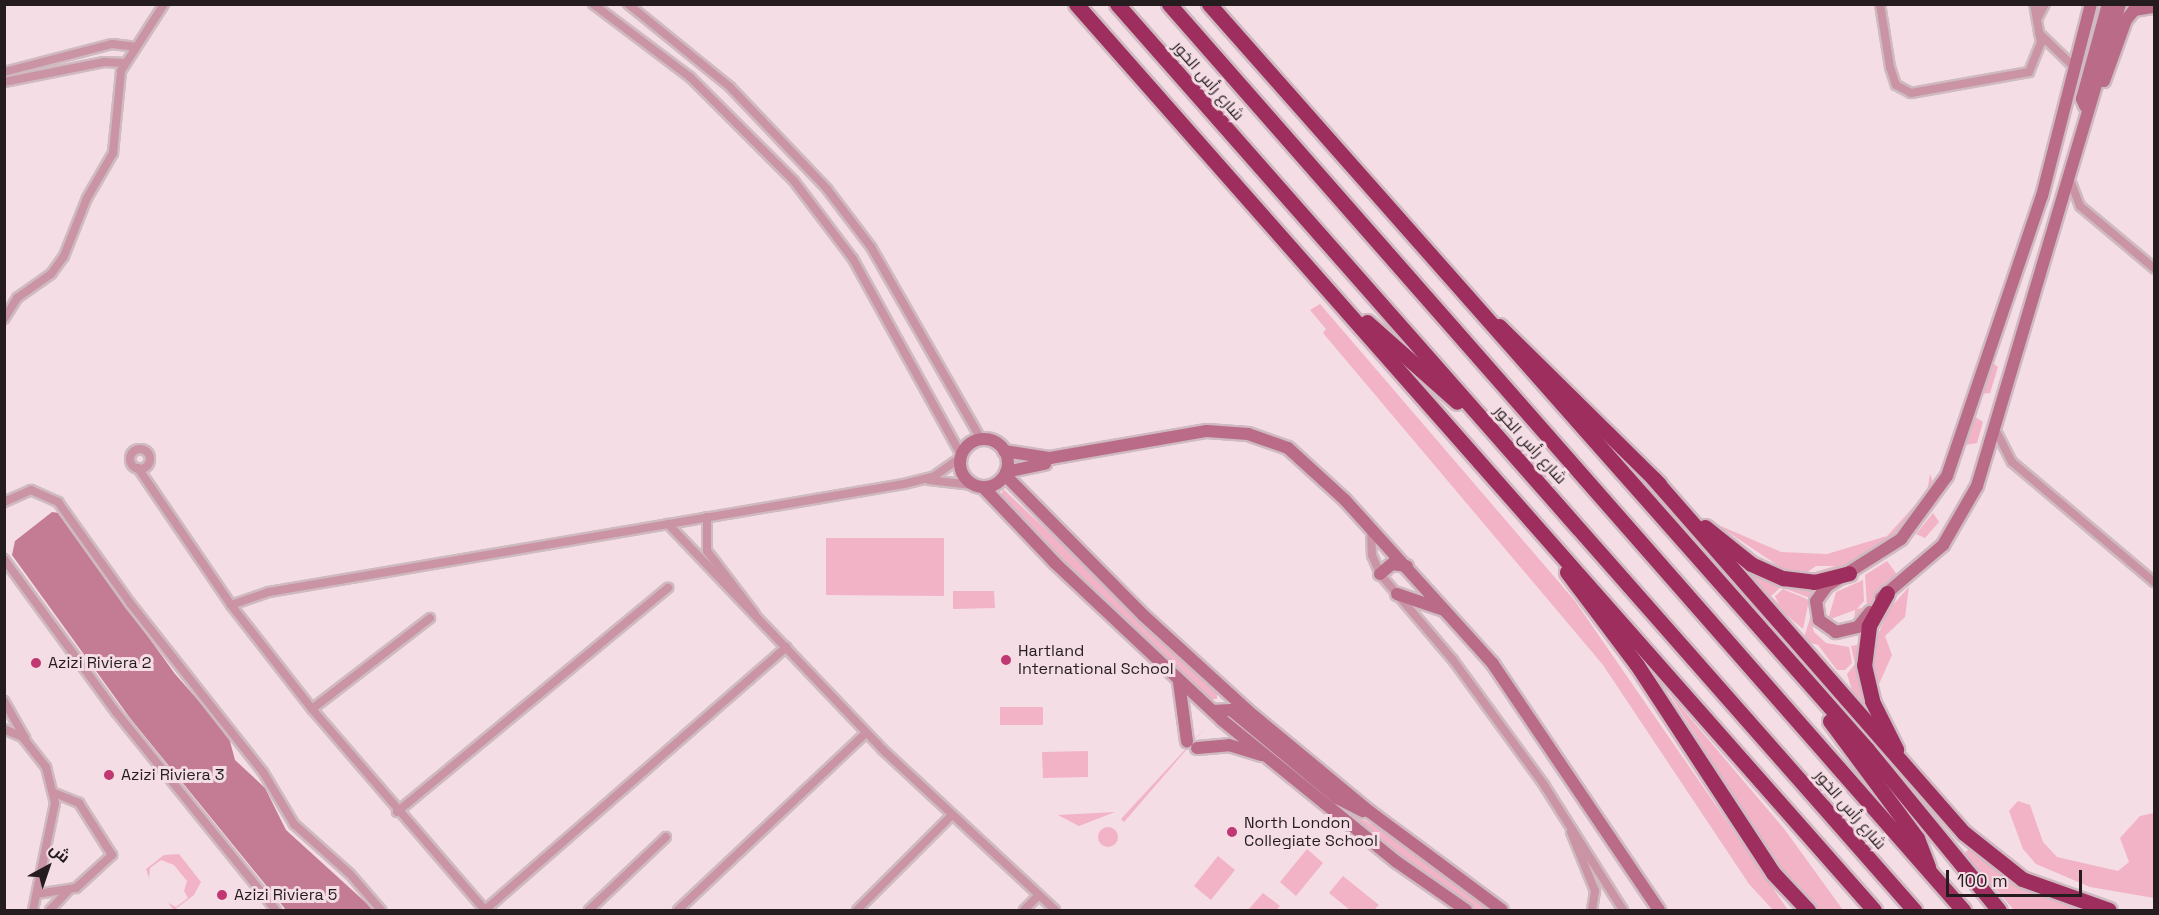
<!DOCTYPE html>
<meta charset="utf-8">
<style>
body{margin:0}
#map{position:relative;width:2159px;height:915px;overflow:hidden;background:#f4dde4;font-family:"Space Grotesk",Cairo,sans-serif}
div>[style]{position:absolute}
.green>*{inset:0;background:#f2b3c7}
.round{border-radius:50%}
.water>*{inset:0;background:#c37c94}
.roads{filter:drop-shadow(2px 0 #cfbac1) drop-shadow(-2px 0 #cfbac1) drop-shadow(0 2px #cfbac1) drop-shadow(0 -2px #cfbac1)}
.street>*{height:8px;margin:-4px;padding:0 4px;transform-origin:4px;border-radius:4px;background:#ca94a5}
.street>.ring{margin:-4px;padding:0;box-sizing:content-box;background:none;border:8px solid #ca94a5;border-radius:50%}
.secondary>*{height:12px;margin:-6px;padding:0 6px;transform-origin:6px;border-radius:6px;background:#b96b87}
.secondary>.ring{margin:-6px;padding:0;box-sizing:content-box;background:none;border:12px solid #b96b87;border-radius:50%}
.highway>*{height:15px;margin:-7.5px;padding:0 7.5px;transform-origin:7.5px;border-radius:7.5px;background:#9e2e5e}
.dots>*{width:16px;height:16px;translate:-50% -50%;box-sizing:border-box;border:3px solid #f4dde4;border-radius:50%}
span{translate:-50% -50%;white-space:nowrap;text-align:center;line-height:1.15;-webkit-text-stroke:6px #f4dde4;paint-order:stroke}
.street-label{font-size:16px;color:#241c1f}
.poi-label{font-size:16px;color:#241c1f}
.left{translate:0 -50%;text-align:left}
.frame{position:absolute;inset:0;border:6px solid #241c1f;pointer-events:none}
.north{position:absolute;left:18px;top:837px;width:60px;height:60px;-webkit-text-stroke:4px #f4dde4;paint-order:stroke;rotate:40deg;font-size:16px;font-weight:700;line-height:24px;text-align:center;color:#241c1f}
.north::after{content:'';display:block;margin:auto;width:21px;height:27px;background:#241c1f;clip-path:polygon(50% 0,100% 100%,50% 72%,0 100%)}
.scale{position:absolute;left:1946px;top:870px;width:136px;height:27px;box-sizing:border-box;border:3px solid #241c1f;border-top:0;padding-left:8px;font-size:18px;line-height:21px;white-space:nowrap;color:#241c1f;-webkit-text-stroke:4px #f4dde4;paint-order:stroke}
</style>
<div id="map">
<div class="green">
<div style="clip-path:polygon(1320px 304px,1575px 601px,1788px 910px,1773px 910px,1749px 884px,1603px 665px,1323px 333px,1326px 329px,1310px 310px)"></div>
<div style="clip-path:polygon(1990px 361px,1998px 367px,1990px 393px,1980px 394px)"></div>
<div style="clip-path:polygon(1974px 416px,1983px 422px,1977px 443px,1965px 445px)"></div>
<div style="clip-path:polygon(1930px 474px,1933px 483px,1931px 490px,1901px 529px,1869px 554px,1825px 574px,1801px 576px,1785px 571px,1805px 575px,1835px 566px,1816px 566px,1806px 573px,1783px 569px,1716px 524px,1781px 552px,1827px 554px,1887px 536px,1927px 492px)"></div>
<div style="clip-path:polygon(1003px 489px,1217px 690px,1217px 699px,1209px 699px,1095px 594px,1001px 497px)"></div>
<div style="clip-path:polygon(1933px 513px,1939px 522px,1925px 538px,1916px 534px)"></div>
<div style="clip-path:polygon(826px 538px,944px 538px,944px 596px,826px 595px)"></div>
<div style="clip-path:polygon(1887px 561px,1898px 576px,1854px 623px,1855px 610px,1828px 620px,1836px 592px,1863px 580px,1864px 601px,1857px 609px,1867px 607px,1865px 575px)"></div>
<div style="clip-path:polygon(1736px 562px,1787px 586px,1812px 588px,1810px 598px,1781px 587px,1771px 596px,1781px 606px,1779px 614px)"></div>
<div style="clip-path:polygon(1909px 587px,1905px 617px,1885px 636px,1892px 655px,1879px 684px,1870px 653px,1889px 609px)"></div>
<div style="clip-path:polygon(1783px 589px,1809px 600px,1803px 629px,1783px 612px,1775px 596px)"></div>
<div style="clip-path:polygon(953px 591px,994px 591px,995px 608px,953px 609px)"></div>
<div style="clip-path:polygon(1810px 618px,1814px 632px,1826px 643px,1849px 647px,1852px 663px,1845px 670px,1837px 670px,1818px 645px,1803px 641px)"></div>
<div style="clip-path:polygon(1857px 645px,1858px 657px,1879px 730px,1855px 700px,1847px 674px,1855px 664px,1851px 646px)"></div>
<div style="clip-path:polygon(1669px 693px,1785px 830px,1843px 910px,1819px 910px,1781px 871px)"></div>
<div style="clip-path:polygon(1000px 707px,1043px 707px,1043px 725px,1000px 725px)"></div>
<div style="clip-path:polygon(1242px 723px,1349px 812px,1394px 836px,1489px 910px,1476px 910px,1357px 826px,1239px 726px)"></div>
<div style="clip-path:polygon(1206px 727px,1124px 822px,1121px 819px)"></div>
<div style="clip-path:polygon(1088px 751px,1088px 777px,1043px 778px,1042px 752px)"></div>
<div style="clip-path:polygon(2018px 801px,2030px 805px,2043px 842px,2057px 857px,2118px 871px,2129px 862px,2120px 838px,2140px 816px,2154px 813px,2154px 898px,2090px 887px,2036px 864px,2023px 849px,2009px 811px)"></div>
<div style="clip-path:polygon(1115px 812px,1079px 826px,1058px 815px)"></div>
<div class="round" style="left:1098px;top:827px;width:20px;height:20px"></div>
<div style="clip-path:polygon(1307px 849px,1323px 863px,1296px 896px,1280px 882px)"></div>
<div style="clip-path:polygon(1970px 849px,2033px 891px,2093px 910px,2014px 910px,1970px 860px,1965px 852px)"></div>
<div style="clip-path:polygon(179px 854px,201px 882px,194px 895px,174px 910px,168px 903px,176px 907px,188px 898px,184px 891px,187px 881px,174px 865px,161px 860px,150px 868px,149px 878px,146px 869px,164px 855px)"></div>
<div style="clip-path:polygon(1218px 856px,1235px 870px,1211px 900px,1194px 886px)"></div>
<div style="clip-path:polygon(1343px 876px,1379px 905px,1374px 910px,1350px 910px,1329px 893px)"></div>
<div style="clip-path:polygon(1263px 893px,1280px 906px,1276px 910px,1248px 910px)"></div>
</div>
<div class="water">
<div style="clip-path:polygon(59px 513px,175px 674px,228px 734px,235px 760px,265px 788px,286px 830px,374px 910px,286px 910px,130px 718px,12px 555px,15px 541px,52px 512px)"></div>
</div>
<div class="roads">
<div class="street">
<div style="left:593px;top:4px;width:121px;rotate:37deg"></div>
<div style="left:690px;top:77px;width:147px;rotate:45deg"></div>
<div style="left:794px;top:181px;width:98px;rotate:52.9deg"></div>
<div style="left:853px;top:259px;width:224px;rotate:61.1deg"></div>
<div style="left:628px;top:4px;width:132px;rotate:39.1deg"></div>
<div style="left:730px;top:87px;width:141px;rotate:46.4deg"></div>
<div style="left:827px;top:189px;width:73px;rotate:52.8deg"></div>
<div style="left:871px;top:247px;width:221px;rotate:60.2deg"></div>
<div style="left:1880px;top:4px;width:64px;rotate:81deg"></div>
<div style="left:1890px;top:67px;width:19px;rotate:72deg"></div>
<div style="left:1896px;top:85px;width:17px;rotate:28deg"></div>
<div style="left:1911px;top:93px;width:120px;rotate:-10.1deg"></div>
<div style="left:2029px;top:72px;width:31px;rotate:-68deg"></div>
<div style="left:2041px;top:43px;width:40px;rotate:-100deg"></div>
<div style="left:2037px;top:19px;width:17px;rotate:-62deg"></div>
<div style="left:2039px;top:33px;width:49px;rotate:44.2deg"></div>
<div style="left:4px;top:72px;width:112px;rotate:-14.5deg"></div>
<div style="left:112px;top:44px;width:23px;rotate:7deg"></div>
<div style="left:4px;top:82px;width:102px;rotate:-11.3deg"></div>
<div style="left:104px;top:62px;width:21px;rotate:3deg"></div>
<div style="left:2070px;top:180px;width:28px;rotate:69deg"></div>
<div style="left:2080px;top:206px;width:97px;rotate:40deg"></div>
<div style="left:4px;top:319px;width:25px;rotate:-58deg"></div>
<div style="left:17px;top:298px;width:42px;rotate:-35.2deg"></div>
<div style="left:51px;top:274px;width:22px;rotate:-54deg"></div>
<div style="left:64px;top:256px;width:62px;rotate:-68.4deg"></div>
<div style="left:87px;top:198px;width:52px;rotate:-60deg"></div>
<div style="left:113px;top:153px;width:82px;rotate:-84.4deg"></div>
<div style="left:121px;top:71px;width:80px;rotate:-57.3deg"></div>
<div style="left:1996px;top:431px;width:35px;rotate:63deg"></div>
<div style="left:2012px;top:462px;width:186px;rotate:40.2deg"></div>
<div class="ring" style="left:130px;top:449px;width:12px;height:12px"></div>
<div style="left:138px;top:468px;width:166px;rotate:55.8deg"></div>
<div style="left:231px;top:605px;width:132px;rotate:52.1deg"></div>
<div style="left:312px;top:709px;width:265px;rotate:49.3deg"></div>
<div style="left:485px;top:910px;width:400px;rotate:-41.1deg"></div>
<div style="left:929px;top:480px;width:44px;rotate:6.5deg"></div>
<div style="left:4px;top:502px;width:30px;rotate:-24deg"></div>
<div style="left:31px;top:490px;width:30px;rotate:24deg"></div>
<div style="left:58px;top:502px;width:124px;rotate:54.5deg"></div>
<div style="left:130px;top:603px;width:215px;rotate:51.8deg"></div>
<div style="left:263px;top:772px;width:61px;rotate:59.2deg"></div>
<div style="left:294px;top:824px;width:75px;rotate:41.8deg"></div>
<div style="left:350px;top:874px;width:48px;rotate:49.3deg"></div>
<div style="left:707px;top:517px;width:34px;rotate:90deg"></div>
<div style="left:707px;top:551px;width:79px;rotate:52.7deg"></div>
<div style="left:668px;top:524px;width:311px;rotate:46.4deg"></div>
<div style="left:882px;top:749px;width:236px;rotate:42.9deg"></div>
<div style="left:1371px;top:529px;width:26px;rotate:88deg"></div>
<div style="left:1372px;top:555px;width:21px;rotate:67deg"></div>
<div style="left:1380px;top:574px;width:113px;rotate:49.7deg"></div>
<div style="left:1453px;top:660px;width:155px;rotate:53.9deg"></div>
<div style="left:1544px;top:785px;width:148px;rotate:57.7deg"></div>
<div style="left:4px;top:559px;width:190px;rotate:53.8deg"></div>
<div style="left:116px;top:712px;width:255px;rotate:51.1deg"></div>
<div style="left:231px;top:605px;width:40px;rotate:-18.9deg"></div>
<div style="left:269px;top:592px;width:644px;rotate:-9.65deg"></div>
<div style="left:904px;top:484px;width:30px;rotate:-14deg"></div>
<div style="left:933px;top:477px;width:33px;rotate:-35deg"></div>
<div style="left:4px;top:701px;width:43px;rotate:60.4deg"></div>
<div style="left:25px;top:738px;width:23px;rotate:-157deg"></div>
<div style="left:312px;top:709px;width:149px;rotate:-37.6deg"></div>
<div style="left:24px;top:739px;width:36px;rotate:52deg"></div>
<div style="left:46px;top:767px;width:37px;rotate:76deg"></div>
<div style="left:55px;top:803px;width:109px;rotate:101.6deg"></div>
<div style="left:397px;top:812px;width:352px;rotate:-39.6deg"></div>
<div style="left:1571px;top:832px;width:64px;rotate:67.9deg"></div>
<div style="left:1595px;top:891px;width:19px;rotate:99deg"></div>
<div style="left:37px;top:894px;width:39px;rotate:-9deg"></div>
<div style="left:76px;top:888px;width:49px;rotate:-42.5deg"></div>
<div style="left:112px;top:855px;width:62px;rotate:-122.4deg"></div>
<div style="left:79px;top:803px;width:27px;rotate:-158deg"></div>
<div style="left:50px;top:910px;width:26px;rotate:-47deg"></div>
<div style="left:589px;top:910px;width:106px;rotate:-43.5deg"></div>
<div style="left:678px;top:910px;width:258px;rotate:-43.3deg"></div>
<div style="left:857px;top:910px;width:133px;rotate:-45deg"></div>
<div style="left:1024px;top:910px;width:20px;rotate:-45deg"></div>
</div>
<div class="secondary">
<div style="left:2104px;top:81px;width:65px;rotate:-70.2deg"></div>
<div style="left:2126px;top:20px;width:13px;rotate:-51deg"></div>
<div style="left:2134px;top:10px;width:20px;rotate:-9deg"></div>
<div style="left:2085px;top:106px;width:8px;rotate:-113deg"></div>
<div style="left:2082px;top:99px;width:98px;rotate:-74.7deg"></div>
<div class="ring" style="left:960px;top:439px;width:36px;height:36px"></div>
<div style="left:1004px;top:451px;width:47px;rotate:8.7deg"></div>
<div style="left:1050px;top:458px;width:159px;rotate:-9.8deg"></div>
<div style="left:1207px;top:431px;width:41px;rotate:4.2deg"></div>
<div style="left:1248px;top:434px;width:42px;rotate:19.3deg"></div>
<div style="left:1288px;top:448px;width:77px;rotate:42.4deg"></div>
<div style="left:1345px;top:500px;width:221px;rotate:47.9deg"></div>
<div style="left:1493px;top:664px;width:297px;rotate:56deg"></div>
<div style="left:1006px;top:472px;width:40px;rotate:-12deg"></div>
<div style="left:1005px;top:475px;width:197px;rotate:45.4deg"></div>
<div style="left:1143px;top:615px;width:142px;rotate:42.4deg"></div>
<div style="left:1248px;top:711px;width:158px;rotate:39.6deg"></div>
<div style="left:1370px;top:812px;width:164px;rotate:36.6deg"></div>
<div style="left:983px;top:487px;width:105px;rotate:46.5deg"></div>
<div style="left:1055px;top:563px;width:229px;rotate:43.2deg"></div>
<div style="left:1222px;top:720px;width:225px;rotate:39.1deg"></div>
<div style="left:1397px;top:862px;width:84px;rotate:34.8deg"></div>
<div style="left:1380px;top:574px;width:16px;rotate:-40deg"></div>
<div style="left:1392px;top:564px;width:15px;rotate:8deg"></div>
<div style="left:1397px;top:594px;width:50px;rotate:18.8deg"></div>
<div style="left:1881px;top:598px;width:82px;rotate:-40.5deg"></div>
<div style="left:1943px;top:545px;width:68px;rotate:-60deg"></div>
<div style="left:1977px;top:486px;width:503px;rotate:-73.48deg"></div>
<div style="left:1870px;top:612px;width:19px;rotate:129deg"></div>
<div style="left:1858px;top:627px;width:23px;rotate:167deg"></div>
<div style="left:1836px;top:632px;width:21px;rotate:-145deg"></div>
<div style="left:1819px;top:620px;width:19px;rotate:-99deg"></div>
<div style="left:1816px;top:601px;width:19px;rotate:-54deg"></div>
<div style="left:1827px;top:586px;width:88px;rotate:-32.4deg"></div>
<div style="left:1901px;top:539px;width:78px;rotate:-53.9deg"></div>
<div style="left:1947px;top:476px;width:296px;rotate:-71.3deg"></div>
<div style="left:2042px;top:196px;width:198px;rotate:-75.7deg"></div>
<div style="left:1179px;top:682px;width:60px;rotate:82.3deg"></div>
<div style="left:1213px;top:711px;width:18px;rotate:-3deg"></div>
<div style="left:1231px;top:710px;width:138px;rotate:39.7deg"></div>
<div style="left:1337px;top:798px;width:29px;rotate:27deg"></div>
<div style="left:1197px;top:748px;width:32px;rotate:-5deg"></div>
<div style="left:1229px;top:745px;width:34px;rotate:17deg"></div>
</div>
<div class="highway">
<div style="left:1076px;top:4px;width:1207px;rotate:48.63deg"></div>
<div style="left:1117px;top:4px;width:1207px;rotate:48.66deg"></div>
<div style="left:1169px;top:4px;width:1205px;rotate:48.77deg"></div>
<div style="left:1209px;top:4px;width:994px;rotate:48.55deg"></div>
<div style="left:1867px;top:749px;width:208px;rotate:50.7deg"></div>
<div style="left:1367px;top:322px;width:120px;rotate:41.6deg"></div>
<div style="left:1499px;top:326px;width:225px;rotate:44.6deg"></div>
<div style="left:1653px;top:478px;width:472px;rotate:48.8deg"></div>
<div style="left:1964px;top:833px;width:74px;rotate:38.4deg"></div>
<div style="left:2022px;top:879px;width:92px;rotate:19.6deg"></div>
<div style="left:1705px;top:527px;width:59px;rotate:38.8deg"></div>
<div style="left:1751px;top:564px;width:35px;rotate:24deg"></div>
<div style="left:1783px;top:578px;width:31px;rotate:7deg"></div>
<div style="left:1814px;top:582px;width:36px;rotate:-14deg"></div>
<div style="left:1567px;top:572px;width:116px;rotate:53deg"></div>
<div style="left:1637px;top:665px;width:249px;rotate:56.8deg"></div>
<div style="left:1773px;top:873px;width:51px;rotate:46.6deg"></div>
<div style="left:1887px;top:593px;width:38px;rotate:119deg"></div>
<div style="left:1869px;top:626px;width:39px;rotate:97deg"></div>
<div style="left:1864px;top:665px;width:37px;rotate:77deg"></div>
<div style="left:1872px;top:701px;width:54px;rotate:63.4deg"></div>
<div style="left:1830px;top:721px;width:146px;rotate:53.4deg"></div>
<div style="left:1917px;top:838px;width:31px;rotate:69deg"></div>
</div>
</div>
<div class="dots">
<div style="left:1006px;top:660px;background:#c03772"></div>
<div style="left:36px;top:663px;background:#c03772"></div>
<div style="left:109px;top:775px;background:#c03772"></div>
<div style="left:1232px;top:832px;background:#c03772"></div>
<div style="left:222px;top:895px;background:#c03772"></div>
</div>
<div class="street-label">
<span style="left:1208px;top:81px;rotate:49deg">شارع رأس الخور</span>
<span style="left:1530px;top:445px;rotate:48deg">شارع رأس الخور</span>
<span style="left:1850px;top:810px;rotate:49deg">شارع رأس الخور</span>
</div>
<div class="poi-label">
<span class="left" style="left:1018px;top:660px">Hartland<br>International School</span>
<span class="left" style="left:48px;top:663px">Azizi Riviera 2</span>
<span class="left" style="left:121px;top:775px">Azizi Riviera 3</span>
<span class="left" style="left:1244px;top:832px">North London<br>Collegiate School</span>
<span class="left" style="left:234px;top:895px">Azizi Riviera 5</span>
</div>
<div class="frame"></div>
<div class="north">ش</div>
<div class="scale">100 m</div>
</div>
